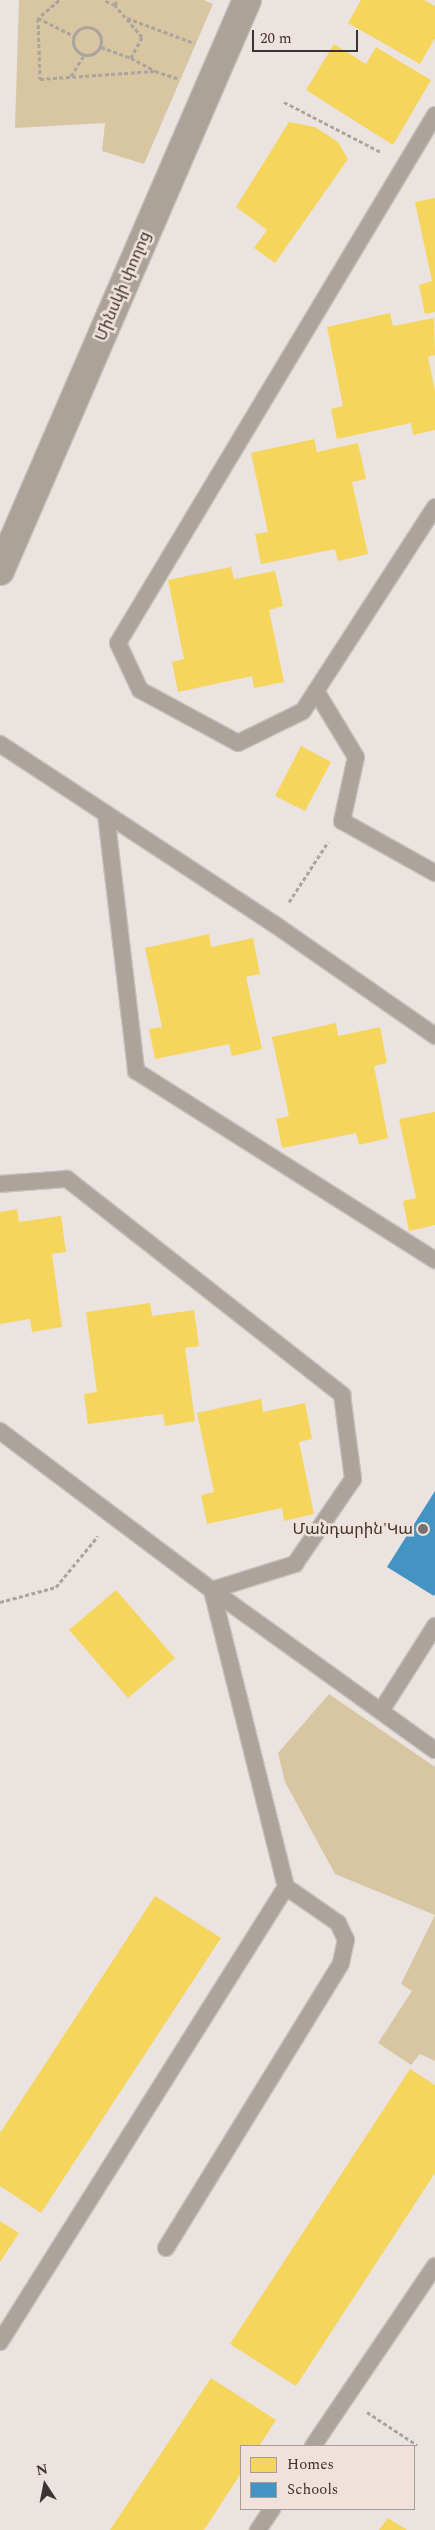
<!DOCTYPE html>
<meta charset="utf-8">
<style>
body{margin:0}
#map{position:relative;width:435px;height:2530px;overflow:hidden;background:#ebe3df;font-family:Spectral,"Noto Sans Armenian",serif}
div>[style]{position:absolute}
.green>*{inset:0;background:#d8c6a3}
.homes>*{inset:0;background:#f6d55c}
.schools>*{inset:0;background:#4393c3}
.path>*{height:3px;margin-top:-1.5px;transform-origin:0;background:repeating-linear-gradient(90deg,#aba49e 0 4px,transparent 0 6.5px)}
.path>.ring{margin:-1.5px;padding:0;box-sizing:content-box;background:none;border:3px solid #aba49e;border-radius:50%}
.roads{filter:drop-shadow(1px 0 #c7c1bd) drop-shadow(-1px 0 #c7c1bd) drop-shadow(0 1px #c7c1bd) drop-shadow(0 -1px #c7c1bd)}
.lane>*{height:16px;margin:-8px;padding:0 8px;transform-origin:8px;border-radius:8px;background:#aca39b}
.secondary>*{height:28px;margin:-14px;padding:0 14px;transform-origin:14px;border-radius:14px;background:#aba298}
.dots>*{width:14px;height:14px;translate:-50% -50%;box-sizing:border-box;border:2px solid #f0e1da;border-radius:50%}
span{translate:-50% -50%;white-space:nowrap;text-align:center;line-height:1.15;-webkit-text-stroke:5px #f0e1da;paint-order:stroke}
.street-label{font-size:16px;color:#3a3432}
.poi-label{font-size:16px;color:#3a3432}
.right{translate:-100% -50%;text-align:right}
.legend{position:absolute;left:240px;top:2445px;width:175px;height:65px;box-sizing:border-box;background:#f0e1da;border:1px solid #a79c97;margin:0;padding:6px 9px;list-style:none;font-size:15px;color:#3a3432}
.legend li{display:flex;align-items:center;gap:10px;height:25px}
.legend b{width:25px;border:1px solid #a79c97}
.north{position:absolute;left:20px;top:2460px;width:50px;height:50px;-webkit-text-stroke:4px #f0e1da;paint-order:stroke;rotate:349deg;font-size:14px;font-weight:700;line-height:20px;text-align:center;color:#3a3432}
.north::after{content:'';display:block;margin:auto;width:18px;height:22px;background:#3a3432;clip-path:polygon(50% 0,100% 100%,50% 72%,0 100%)}
.scale{position:absolute;left:252px;top:30px;width:106px;height:22px;box-sizing:border-box;border:2px solid #3a3432;border-top:0;padding-left:6px;font-size:15px;line-height:18px;white-space:nowrap;color:#3a3432;-webkit-text-stroke:4px #f0e1da;paint-order:stroke}
</style>
<div id="map">
<div class="green">
<div style="clip-path:polygon(19px 0,204px 0,213px 4px,144px 164px,102px 151px,105px 123px,15px 128px)"></div>
<div style="clip-path:polygon(329px 1694px,435px 1767px,435px 2061px,420px 2054px,411px 2065px,378px 2043px,412px 1991px,401px 1984px,435px 1915px,335px 1874px,285px 1782px,278px 1753px)"></div>
</div>
<div class="homes">
<div style="clip-path:polygon(361px 0,424px 0,435px 6px,435px 38px,420px 64px,348px 23px)"></div>
<div style="clip-path:polygon(334px 44px,366px 64px,376px 47px,431px 80px,393px 145px,306px 90px)"></div>
<div style="clip-path:polygon(289px 122px,315px 127px,338px 142px,348px 159px,275px 263px,254px 248px,267px 230px,236px 207px)"></div>
<div style="clip-path:polygon(435px 198px,435px 312px,425px 314px,419px 285px,432px 281px,415px 202px)"></div>
<div style="clip-path:polygon(390px 313px,393px 326px,434px 318px,435px 355px,428px 357px,435px 391px,435px 430px,413px 435px,411px 423px,337px 439px,331px 409px,343px 406px,327px 327px)"></div>
<div style="clip-path:polygon(314px 439px,317px 452px,358px 443px,366px 479px,352px 482px,368px 554px,338px 561px,335px 549px,261px 564px,255px 534px,268px 532px,251px 453px)"></div>
<div style="clip-path:polygon(231px 567px,234px 579px,275px 571px,283px 606px,269px 610px,284px 682px,254px 688px,252px 676px,178px 692px,172px 662px,184px 659px,168px 580px)"></div>
<div style="clip-path:polygon(301px 746px,331px 762px,305px 811px,275px 796px)"></div>
<div style="clip-path:polygon(209px 934px,211px 947px,253px 938px,260px 974px,246px 977px,262px 1049px,232px 1056px,229px 1044px,155px 1059px,149px 1029px,162px 1027px,145px 948px)"></div>
<div style="clip-path:polygon(336px 1023px,338px 1036px,380px 1027px,387px 1063px,374px 1066px,388px 1138px,359px 1145px,356px 1133px,282px 1148px,276px 1119px,289px 1116px,272px 1037px)"></div>
<div style="clip-path:polygon(435px 1112px,435px 1225px,409px 1231px,403px 1201px,416px 1198px,399px 1119px)"></div>
<div style="clip-path:polygon(17px 1209px,19px 1222px,61px 1216px,66px 1252px,52px 1254px,62px 1327px,32px 1332px,30px 1319px,0 1324px,0 1212px)"></div>
<div style="clip-path:polygon(150px 1303px,152px 1316px,194px 1310px,199px 1346px,185px 1348px,195px 1421px,165px 1426px,163px 1414px,88px 1424px,84px 1394px,97px 1392px,86px 1312px)"></div>
<div style="clip-path:polygon(261px 1399px,263px 1412px,305px 1403px,312px 1439px,299px 1442px,314px 1514px,284px 1521px,282px 1508px,207px 1524px,201px 1495px,214px 1492px,197px 1413px)"></div>
<div style="clip-path:polygon(116px 1590px,175px 1658px,128px 1698px,69px 1630px)"></div>
<div style="clip-path:polygon(155px 1896px,221px 1938px,41px 2213px,0 2186px,0 2133px)"></div>
<div style="clip-path:polygon(410px 2069px,435px 2085px,435px 2173px,296px 2386px,230px 2344px)"></div>
<div style="clip-path:polygon(0 2221px,19px 2233px,0 2262px)"></div>
<div style="clip-path:polygon(211px 2378px,276px 2420px,259px 2446px,241px 2446px,241px 2473px,204px 2530px,110px 2530px)"></div>
<div style="clip-path:polygon(388px 2518px,407px 2530px,379px 2530px)"></div>
</div>
<div class="schools">
<div style="clip-path:polygon(435px 1491px,435px 1594px,434px 1596px,387px 1567px)"></div>
</div>
<div class="path">
<div style="left:59px;top:0;width:28px;rotate:139deg"></div>
<div style="left:38px;top:18px;width:61px;rotate:88.1deg"></div>
<div style="left:40px;top:79px;width:115px;rotate:-4deg"></div>
<div style="left:155px;top:71px;width:25px;rotate:18deg"></div>
<div style="left:115px;top:5px;width:5px;rotate:-68deg"></div>
<div style="left:38px;top:18px;width:40px;rotate:26.6deg"></div>
<div style="left:127px;top:18px;width:72px;rotate:20.5deg"></div>
<div class="ring" style="left:73px;top:27px;width:25px;height:25px"></div>
<div style="left:101px;top:47px;width:32px;rotate:20deg"></div>
<div style="left:131px;top:58px;width:24px;rotate:-62deg"></div>
<div style="left:142px;top:37px;width:42px;rotate:-130.2deg"></div>
<div style="left:115px;top:5px;width:12px;rotate:-156deg"></div>
<div style="left:131px;top:58px;width:27px;rotate:28deg"></div>
<div style="left:71px;top:76px;width:25px;rotate:-58deg"></div>
<div style="left:284px;top:102px;width:109px;rotate:27.3deg"></div>
<div style="left:289px;top:902px;width:72px;rotate:-57deg"></div>
<div style="left:0;top:1602px;width:58px;rotate:-15deg"></div>
<div style="left:56px;top:1587px;width:66px;rotate:-50.5deg"></div>
<div style="left:367px;top:2412px;width:60px;rotate:33.4deg"></div>
</div>
<div class="roads">
<div class="lane">
<div style="left:435px;top:115px;width:616px;rotate:120.98deg"></div>
<div style="left:118px;top:643px;width:52px;rotate:64.9deg"></div>
<div style="left:140px;top:690px;width:111px;rotate:28.4deg"></div>
<div style="left:238px;top:743px;width:72px;rotate:-26.2deg"></div>
<div style="left:303px;top:711px;width:243px;rotate:-57.1deg"></div>
<div style="left:316px;top:691px;width:77px;rotate:58.8deg"></div>
<div style="left:356px;top:757px;width:66px;rotate:102.3deg"></div>
<div style="left:342px;top:821px;width:107px;rotate:29.2deg"></div>
<div style="left:0;top:744px;width:328px;rotate:33.3deg"></div>
<div style="left:274px;top:924px;width:196px;rotate:34.8deg"></div>
<div style="left:106px;top:814px;width:259px;rotate:83.3deg"></div>
<div style="left:136px;top:1071px;width:354px;rotate:32.3deg"></div>
<div style="left:0;top:1184px;width:67px;rotate:-4.3deg"></div>
<div style="left:67px;top:1179px;width:350px;rotate:38.1deg"></div>
<div style="left:342px;top:1395px;width:85px;rotate:82.5deg"></div>
<div style="left:353px;top:1479px;width:103px;rotate:124.3deg"></div>
<div style="left:295px;top:1564px;width:87px;rotate:162.6deg"></div>
<div style="left:0;top:1431px;width:265px;rotate:36.9deg"></div>
<div style="left:212px;top:1590px;width:274px;rotate:35.7deg"></div>
<div style="left:381px;top:1711px;width:101px;rotate:-57.6deg"></div>
<div style="left:166px;top:2248px;width:334px;rotate:-58.4deg"></div>
<div style="left:341px;top:1963px;width:24px;rotate:-78deg"></div>
<div style="left:346px;top:1940px;width:19px;rotate:-115deg"></div>
<div style="left:338px;top:1923px;width:63px;rotate:-145.3deg"></div>
<div style="left:0;top:2342px;width:537px;rotate:-57.85deg"></div>
<div style="left:286px;top:1887px;width:306px;rotate:-104deg"></div>
<div style="left:313px;top:2446px;width:217px;rotate:-55.9deg"></div>
<div style="left:258px;top:2530px;width:25px;rotate:-56deg"></div>
</div>
<div class="secondary">
<div style="left:0;top:571px;width:622px;rotate:-66.61deg"></div>
</div>
</div>
<div class="dots">
<div style="left:423px;top:1529px;background:#78716f"></div>
</div>
<div class="street-label">
<span style="left:123px;top:286px;rotate:-67deg">Մինսկի փողոց</span>
</div>
<div class="poi-label">
<span class="right" style="left:413px;top:1529px">Մանդարին'Կա</span>
</div>
<ul class="legend">
<li><b style="height:14px;background:#f6d55c"></b>Homes</li>
<li><b style="height:14px;background:#4393c3"></b>Schools</li>
</ul>
<div class="north">N</div>
<div class="scale">20 m</div>
</div>
